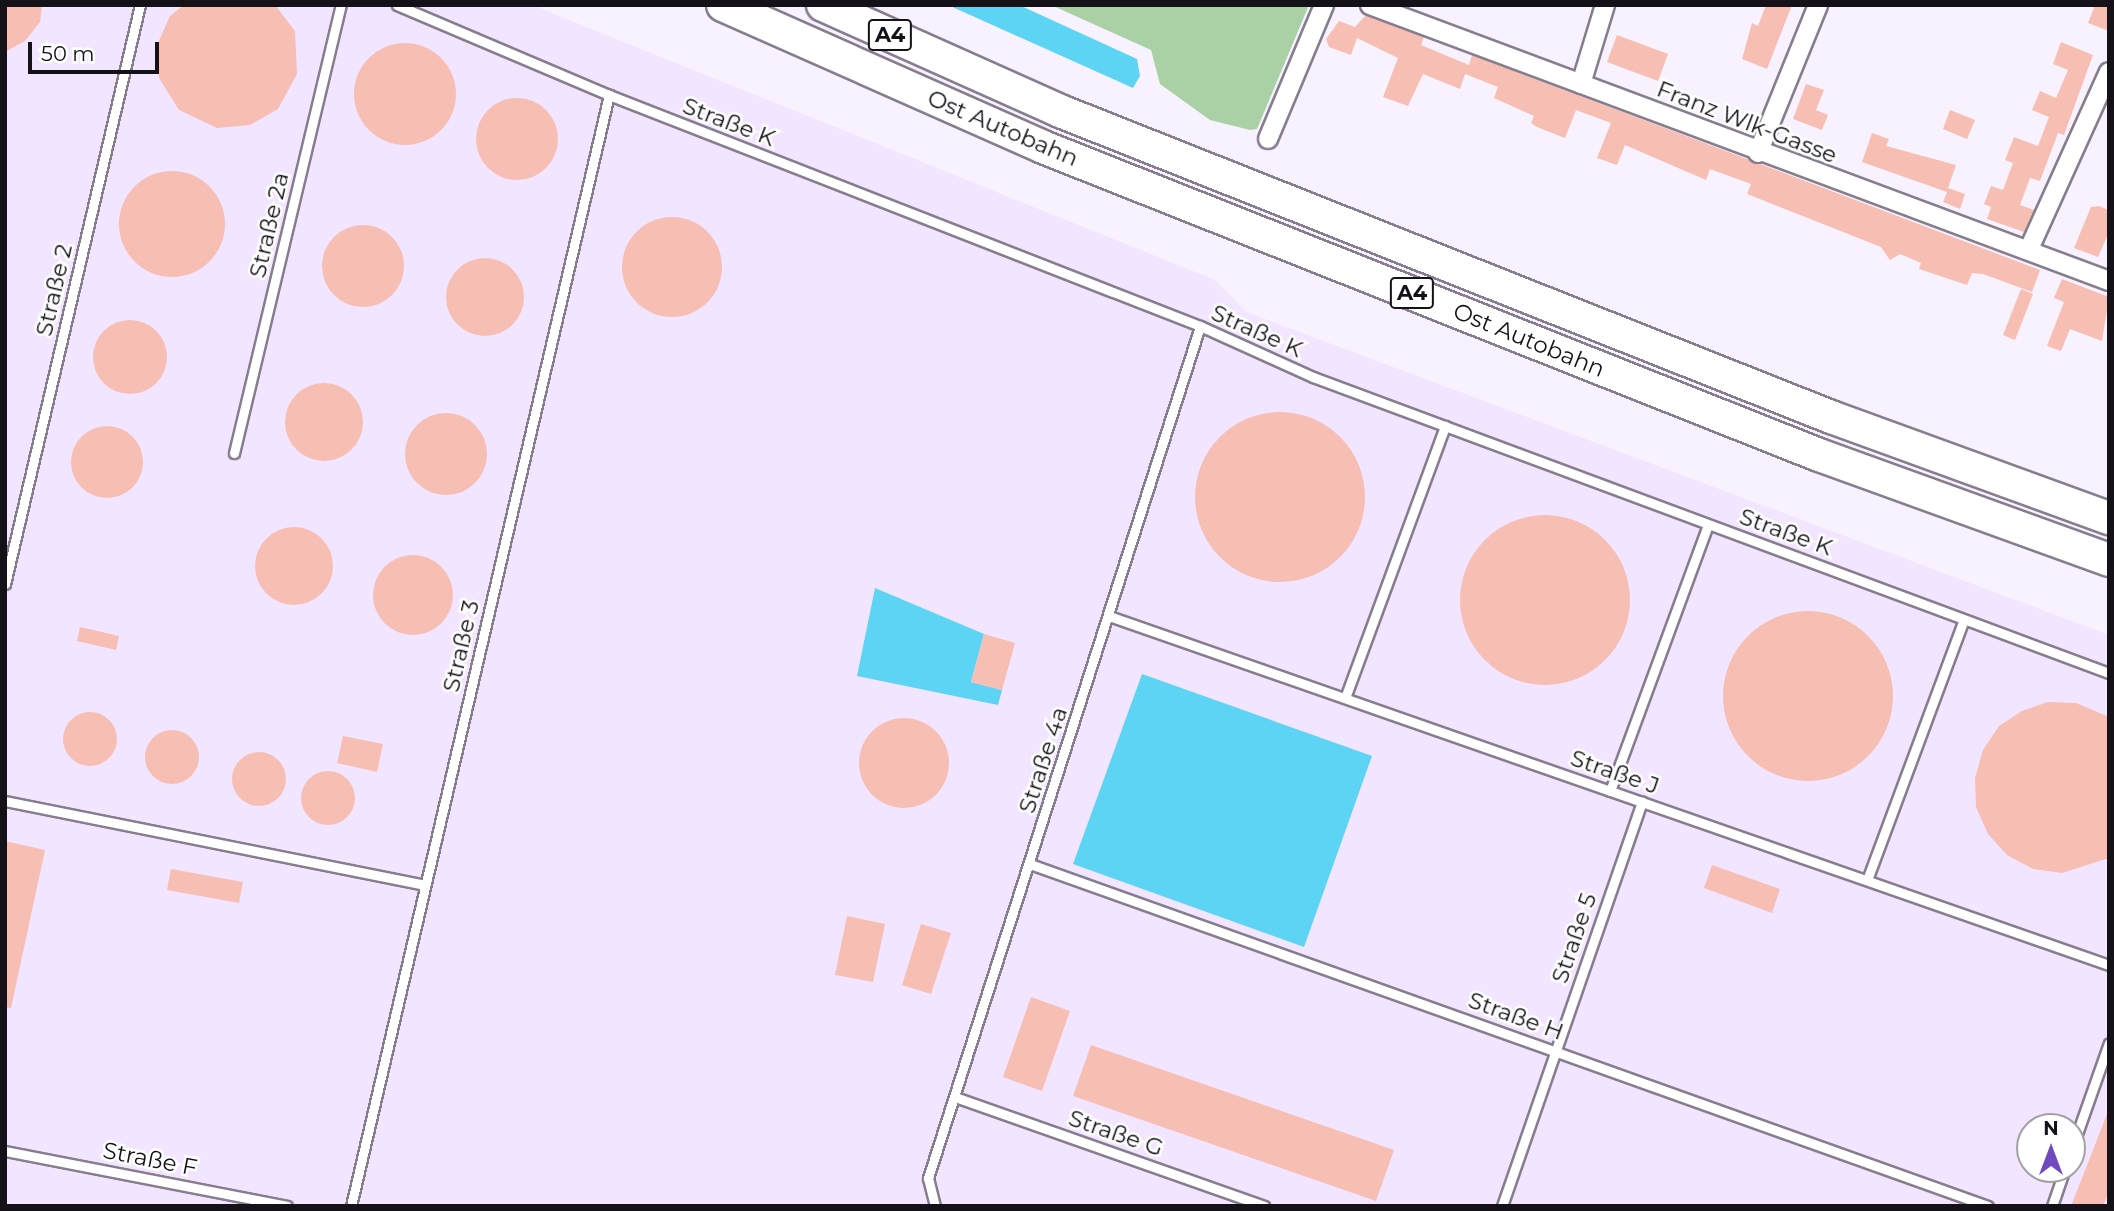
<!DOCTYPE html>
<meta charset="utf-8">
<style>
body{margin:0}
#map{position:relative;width:2114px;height:1211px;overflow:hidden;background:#f7f2fd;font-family:Montserrat,sans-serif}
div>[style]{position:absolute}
.built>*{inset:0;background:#f2e5ff}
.green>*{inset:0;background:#aad0a6}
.water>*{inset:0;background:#5ed4f4}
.building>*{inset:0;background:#f7beb4}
.round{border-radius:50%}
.roads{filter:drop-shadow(2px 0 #867d8e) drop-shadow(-2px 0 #867d8e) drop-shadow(0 2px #867d8e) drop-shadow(0 -2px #867d8e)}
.lane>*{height:9px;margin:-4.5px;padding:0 4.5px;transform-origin:4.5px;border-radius:4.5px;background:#fff}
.street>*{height:18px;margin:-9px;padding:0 9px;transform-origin:9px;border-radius:9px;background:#fff}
.highway>*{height:32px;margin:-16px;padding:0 16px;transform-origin:16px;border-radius:16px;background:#fff}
span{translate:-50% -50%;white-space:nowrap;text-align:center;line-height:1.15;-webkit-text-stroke:5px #fff;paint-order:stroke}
.shield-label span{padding:2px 5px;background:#fff;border:2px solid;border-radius:5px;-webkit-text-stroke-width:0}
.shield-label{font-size:21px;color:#141118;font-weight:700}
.street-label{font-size:23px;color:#141118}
.frame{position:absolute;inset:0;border:7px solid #141118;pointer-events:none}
.north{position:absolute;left:2016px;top:1113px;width:70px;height:70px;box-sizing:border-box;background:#fff;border:2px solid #a1a0a3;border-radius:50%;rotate:0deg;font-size:19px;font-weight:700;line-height:28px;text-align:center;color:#141118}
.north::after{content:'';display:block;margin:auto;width:24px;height:32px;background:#7049c1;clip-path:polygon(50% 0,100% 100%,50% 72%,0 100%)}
.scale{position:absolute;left:28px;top:42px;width:131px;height:32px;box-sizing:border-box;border:4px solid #141118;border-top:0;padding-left:9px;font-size:21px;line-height:24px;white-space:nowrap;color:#141118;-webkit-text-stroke:5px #fff;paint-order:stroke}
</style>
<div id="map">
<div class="built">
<div style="clip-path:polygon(evenodd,5px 5px,532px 5px,1215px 280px,1246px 312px,2109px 635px,2109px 1206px,5px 1206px,5px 5px,2030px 1127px,2072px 1127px,2072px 1169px,2030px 1169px,2030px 1127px)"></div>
</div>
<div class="green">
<div style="clip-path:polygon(1051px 5px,1309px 5px,1257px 129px,1250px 130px,1210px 120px,1160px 84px,1151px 50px)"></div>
</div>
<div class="water">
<div style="clip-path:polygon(948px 5px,1019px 5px,1137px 59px,1140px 76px,1133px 88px)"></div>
<div style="clip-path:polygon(875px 588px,984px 634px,971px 682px,1002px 690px,998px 705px,857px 676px)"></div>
<div style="clip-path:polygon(1142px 674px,1372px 756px,1304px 947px,1073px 864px)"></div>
</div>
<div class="building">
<div style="clip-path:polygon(5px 5px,42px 5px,40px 22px,25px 41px,5px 52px)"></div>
<div style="clip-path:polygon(184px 5px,275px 5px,295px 31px,297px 74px,278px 109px,250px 125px,217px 128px,179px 110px,159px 78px,158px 43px,170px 16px)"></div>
<div style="clip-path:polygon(1766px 5px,1792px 5px,1767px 69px,1742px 59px,1752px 23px,1758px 26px)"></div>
<div style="clip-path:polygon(2095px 5px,2109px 5px,2109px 31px,2088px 23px)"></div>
<div style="clip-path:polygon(1366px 15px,1424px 37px,1421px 45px,1469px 65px,1472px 55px,2040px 270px,2032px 292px,1983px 274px,1972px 273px,1967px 285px,1919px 269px,1921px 263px,1900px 254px,1890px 260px,1881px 247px,1747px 194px,1751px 184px,1710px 169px,1706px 180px,1625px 145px,1617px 165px,1597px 158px,1611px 123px,1576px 110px,1565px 138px,1537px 127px,1531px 123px,1534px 116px,1494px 98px,1498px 87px,1465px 74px,1460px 89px,1423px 74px,1408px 106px,1383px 97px,1398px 58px,1357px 38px,1351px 55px,1329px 47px,1326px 39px,1339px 21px,1355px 27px)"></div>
<div style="clip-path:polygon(1617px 35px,1668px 54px,1658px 81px,1607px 62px)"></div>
<div style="clip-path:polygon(2061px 42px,2093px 55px,2064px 135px,2058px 133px,2040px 181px,2030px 178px,2020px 205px,2034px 210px,2024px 232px,1987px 219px,1991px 207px,1984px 204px,1991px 186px,2003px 190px,2013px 163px,2005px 160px,2014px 137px,2038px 146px,2049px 117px,2032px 110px,2040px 91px,2056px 98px,2068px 70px,2053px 64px)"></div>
<div class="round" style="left:354px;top:43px;width:102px;height:102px"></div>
<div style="clip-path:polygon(1806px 84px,1824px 90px,1816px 110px,1828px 115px,1822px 130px,1793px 119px)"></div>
<div class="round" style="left:476px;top:98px;width:82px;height:82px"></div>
<div style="clip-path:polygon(1950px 110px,1975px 120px,1967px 139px,1943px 129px)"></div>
<div style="clip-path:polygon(1872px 133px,1889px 139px,1886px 146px,1956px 165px,1948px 188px,1965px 194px,1960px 209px,1943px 202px,1947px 192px,1862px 162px)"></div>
<div class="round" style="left:119px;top:171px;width:106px;height:106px"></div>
<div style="clip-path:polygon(2099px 206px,2109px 210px,2109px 232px,2098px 257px,2074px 248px,2091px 207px)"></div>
<div class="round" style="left:622px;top:217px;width:100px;height:100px"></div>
<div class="round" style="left:322px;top:225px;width:82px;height:82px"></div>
<div class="round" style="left:446px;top:258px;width:78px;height:78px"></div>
<div style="clip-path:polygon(2062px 279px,2109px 297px,2102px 341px,2070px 329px,2061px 351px,2047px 346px,2064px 302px,2054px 298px)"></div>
<div style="clip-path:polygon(2021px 289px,2033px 294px,2015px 340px,2003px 335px)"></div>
<div class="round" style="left:93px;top:320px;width:74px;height:74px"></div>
<div class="round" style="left:285px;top:383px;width:78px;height:78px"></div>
<div class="round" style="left:1195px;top:412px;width:170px;height:170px"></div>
<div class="round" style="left:405px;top:413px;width:82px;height:82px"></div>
<div class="round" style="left:71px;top:426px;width:72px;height:72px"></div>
<div class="round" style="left:1460px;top:515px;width:170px;height:170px"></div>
<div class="round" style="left:255px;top:527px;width:78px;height:78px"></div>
<div class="round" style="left:373px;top:555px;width:80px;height:80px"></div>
<div class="round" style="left:1723px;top:611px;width:170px;height:170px"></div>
<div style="clip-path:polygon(80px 627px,119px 636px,116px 650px,77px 641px)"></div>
<div style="clip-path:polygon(984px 634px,1015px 643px,1002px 690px,971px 682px)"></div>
<div style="clip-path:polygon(2048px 702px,2076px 703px,2109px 717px,2109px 858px,2062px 873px,2033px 869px,2007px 855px,1988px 834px,1976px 807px,1975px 778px,1983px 750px,1999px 726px,2022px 711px)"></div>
<div class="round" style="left:63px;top:712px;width:54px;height:54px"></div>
<div class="round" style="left:859px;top:718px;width:90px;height:90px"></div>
<div class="round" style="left:145px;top:730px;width:54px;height:54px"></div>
<div style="clip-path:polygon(343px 736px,383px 744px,377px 772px,337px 763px)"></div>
<div class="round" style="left:232px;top:752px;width:54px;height:54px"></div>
<div class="round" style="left:301px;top:771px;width:54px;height:54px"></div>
<div style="clip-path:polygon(5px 841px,45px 850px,11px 1008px,5px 1007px)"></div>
<div style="clip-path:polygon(1712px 865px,1780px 889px,1772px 913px,1704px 888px)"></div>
<div style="clip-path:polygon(171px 869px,243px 882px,239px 903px,167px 890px)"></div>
<div style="clip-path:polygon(847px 916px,885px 924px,873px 982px,835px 975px)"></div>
<div style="clip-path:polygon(921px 924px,951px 933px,931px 994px,902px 985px)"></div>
<div style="clip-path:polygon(1031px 997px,1070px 1011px,1042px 1091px,1003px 1077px)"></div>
<div style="clip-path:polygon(1091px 1045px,1394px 1150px,1376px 1201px,1073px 1096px)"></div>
<div style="clip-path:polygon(2109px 1109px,2109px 1191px,2103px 1206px,2071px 1206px)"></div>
</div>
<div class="roads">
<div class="lane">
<div style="left:397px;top:5px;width:230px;rotate:23deg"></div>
<div style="left:609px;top:95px;width:635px;rotate:21.35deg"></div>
<div style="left:1200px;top:326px;width:124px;rotate:24.3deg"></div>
<div style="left:1313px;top:377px;width:849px;rotate:20.4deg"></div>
<div style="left:234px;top:453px;width:461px;rotate:-76.6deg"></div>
<div style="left:5px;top:584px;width:595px;rotate:-76.88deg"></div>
<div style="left:1109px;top:616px;width:1059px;rotate:19.24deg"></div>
<div style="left:1345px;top:698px;width:290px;rotate:-69.8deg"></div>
<div style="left:1610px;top:791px;width:284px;rotate:-69.8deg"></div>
<div style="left:5px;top:801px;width:428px;rotate:11.3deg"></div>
<div style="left:1030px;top:864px;width:1017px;rotate:19.65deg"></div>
<div style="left:1867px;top:880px;width:278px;rotate:-69.6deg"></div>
<div style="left:955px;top:1097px;width:328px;rotate:19.4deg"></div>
<div style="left:2072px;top:1148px;width:111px;rotate:-70.6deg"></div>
<div style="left:5px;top:1151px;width:287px;rotate:11deg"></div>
<div style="left:351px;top:1206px;width:1141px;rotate:-76.93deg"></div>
<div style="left:935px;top:1206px;width:29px;rotate:-104deg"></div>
<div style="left:928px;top:1178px;width:894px;rotate:-72.29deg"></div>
<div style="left:1502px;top:1206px;width:428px;rotate:-70.9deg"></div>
<div style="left:2052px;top:1206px;width:39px;rotate:-71deg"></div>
</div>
<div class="street">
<div style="left:1370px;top:5px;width:789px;rotate:20.48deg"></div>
<div style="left:1581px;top:84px;width:83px;rotate:-73.1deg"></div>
<div style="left:1268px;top:139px;width:145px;rotate:-67.3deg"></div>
<div style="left:1758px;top:153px;width:160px;rotate:-67.9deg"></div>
<div style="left:2029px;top:249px;width:194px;rotate:-65.7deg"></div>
</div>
<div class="highway">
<div style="left:723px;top:5px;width:350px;rotate:23.9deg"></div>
<div style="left:1043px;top:147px;width:835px;rotate:21.65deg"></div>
<div style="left:1819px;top:455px;width:308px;rotate:19.9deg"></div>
<div style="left:823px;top:5px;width:260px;rotate:24.1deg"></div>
<div style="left:1060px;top:111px;width:830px;rotate:21.65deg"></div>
<div style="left:1831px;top:417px;width:296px;rotate:20deg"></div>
</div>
</div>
<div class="shield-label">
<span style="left:890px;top:35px">A4</span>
<span style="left:1412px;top:293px">A4</span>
</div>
<div class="street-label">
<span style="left:729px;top:122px;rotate:21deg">Straße K</span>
<span style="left:1747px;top:122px;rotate:21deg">Franz Wlk-Gasse</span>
<span style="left:1003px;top:128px;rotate:23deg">Ost Autobahn</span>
<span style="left:269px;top:225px;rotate:-77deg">Straße 2a</span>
<span style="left:54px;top:290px;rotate:-77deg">Straße 2</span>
<span style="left:1257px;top:331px;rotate:24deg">Straße K</span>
<span style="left:1529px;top:340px;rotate:22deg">Ost Autobahn</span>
<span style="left:1786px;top:532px;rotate:20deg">Straße K</span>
<span style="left:461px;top:646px;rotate:-77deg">Straße 3</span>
<span style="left:1043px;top:760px;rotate:-72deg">Straße 4a</span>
<span style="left:1615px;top:772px;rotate:19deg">Straße J</span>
<span style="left:1574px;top:938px;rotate:-71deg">Straße 5</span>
<span style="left:1516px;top:1016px;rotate:20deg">Straße H</span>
<span style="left:1116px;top:1133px;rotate:19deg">Straße G</span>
<span style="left:150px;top:1159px;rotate:11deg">Straße F</span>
</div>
<div class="frame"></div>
<div class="north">N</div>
<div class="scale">50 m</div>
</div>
